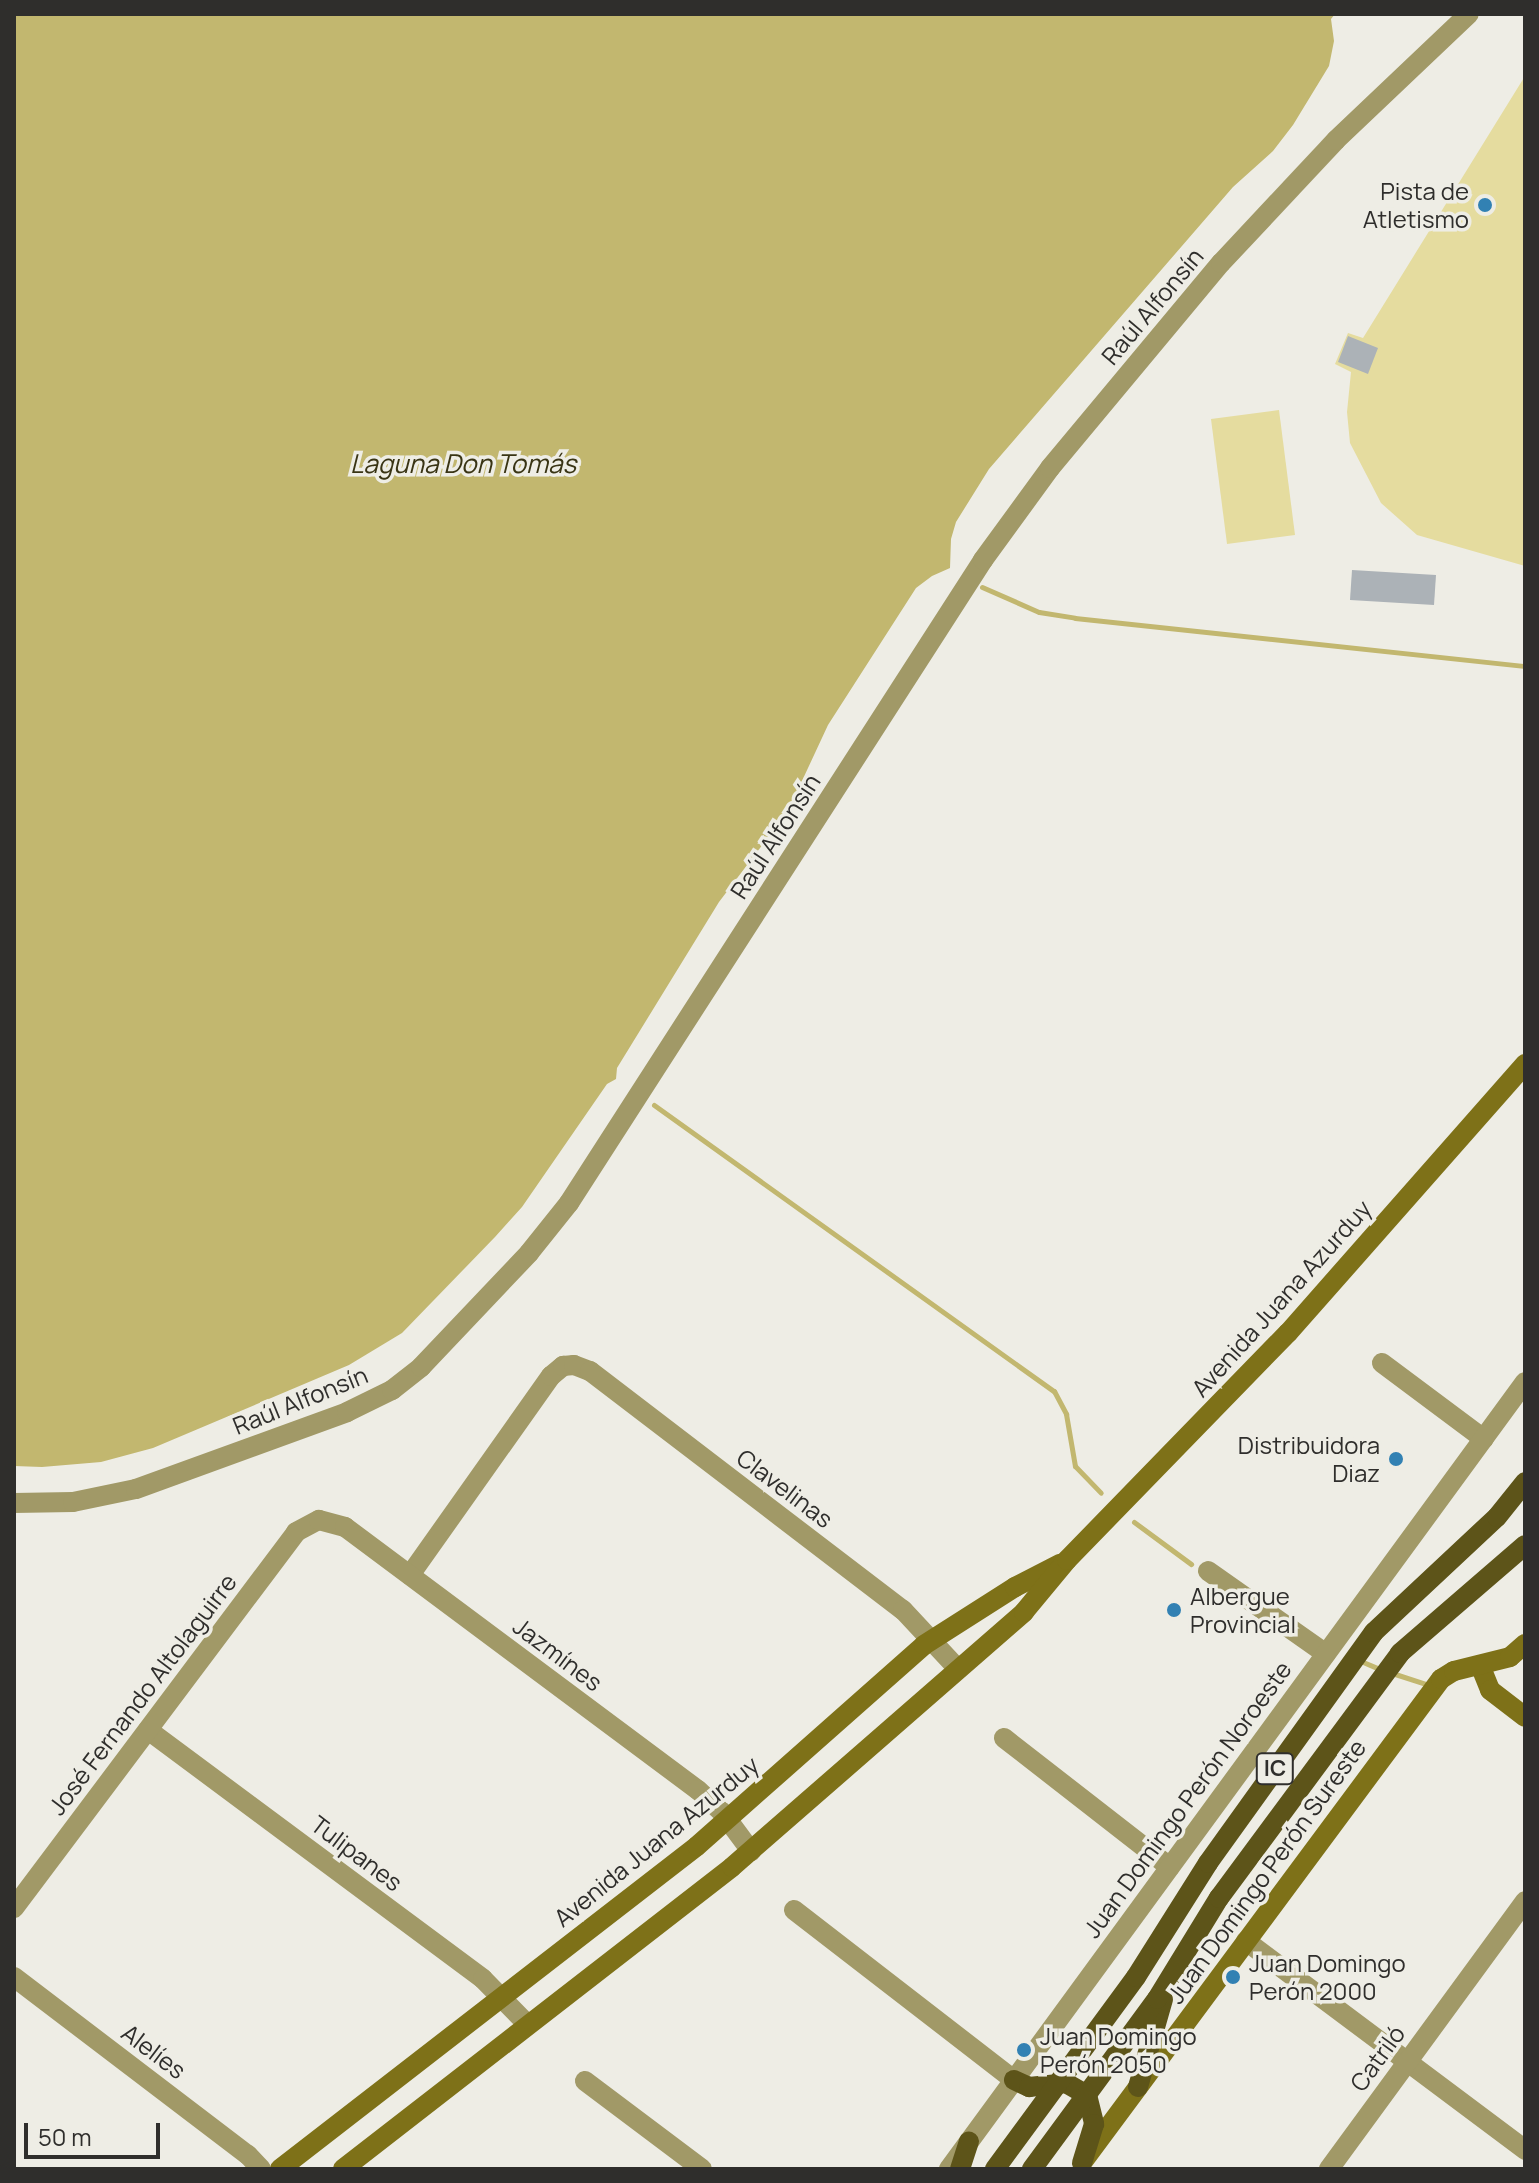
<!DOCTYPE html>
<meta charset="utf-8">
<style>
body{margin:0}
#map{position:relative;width:1539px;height:2183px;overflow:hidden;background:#eeede5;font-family:Manrope,sans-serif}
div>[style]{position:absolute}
.green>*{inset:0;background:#e5dc9f}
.water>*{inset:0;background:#c2b76f}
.stream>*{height:5px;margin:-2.5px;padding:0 2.5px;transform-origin:2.5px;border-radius:2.5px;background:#c2b76f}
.building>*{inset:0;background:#acb2b7}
.street>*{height:20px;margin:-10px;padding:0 10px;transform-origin:10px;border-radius:10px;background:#a19967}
.secondary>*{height:20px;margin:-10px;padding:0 10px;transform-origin:10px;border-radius:10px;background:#7e7118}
.primary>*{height:20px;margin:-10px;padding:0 10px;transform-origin:10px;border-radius:10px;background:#5d5419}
.dots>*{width:22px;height:22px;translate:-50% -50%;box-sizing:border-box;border:4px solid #eeede5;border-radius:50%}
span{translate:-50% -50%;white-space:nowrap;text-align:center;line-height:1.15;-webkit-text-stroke:7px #eeede5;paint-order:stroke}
.shield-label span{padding:2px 6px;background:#eeede5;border:2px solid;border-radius:6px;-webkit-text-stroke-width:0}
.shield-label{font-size:22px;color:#2f2e2c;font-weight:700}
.poi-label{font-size:24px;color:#2f2e2c}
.right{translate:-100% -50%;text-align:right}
.left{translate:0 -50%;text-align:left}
.street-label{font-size:24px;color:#2f2e2c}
.water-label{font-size:26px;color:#393414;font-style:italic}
.frame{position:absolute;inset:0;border:16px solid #2f2e2c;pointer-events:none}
.scale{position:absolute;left:24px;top:2123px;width:136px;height:36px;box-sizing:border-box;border:4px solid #2f2e2c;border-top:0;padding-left:10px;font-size:24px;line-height:28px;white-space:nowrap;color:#2f2e2c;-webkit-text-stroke:6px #eeede5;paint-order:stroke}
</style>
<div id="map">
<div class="green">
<div style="clip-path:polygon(1525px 76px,1525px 566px,1417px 535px,1381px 503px,1350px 443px,1347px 412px,1351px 372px,1335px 364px,1348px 333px,1363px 338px)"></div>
<div style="clip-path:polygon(1279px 410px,1295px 535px,1227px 544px,1211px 419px)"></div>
</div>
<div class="water">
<div style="clip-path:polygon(14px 14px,1335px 14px,1331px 19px,1334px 41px,1329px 66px,1293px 125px,1273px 151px,1233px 187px,989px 469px,956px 522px,951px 539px,950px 568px,932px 576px,916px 588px,828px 725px,788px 811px,719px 902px,617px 1068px,616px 1079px,607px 1084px,522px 1207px,495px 1237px,402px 1333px,349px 1365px,153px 1448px,101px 1462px,42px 1467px,14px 1466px)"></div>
</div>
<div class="stream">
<div style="left:982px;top:587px;width:62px;rotate:23.7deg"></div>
<div style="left:1039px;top:612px;width:36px;rotate:9deg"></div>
<div style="left:1075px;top:618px;width:453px;rotate:6.1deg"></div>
<div style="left:654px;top:1105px;width:492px;rotate:35.6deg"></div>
<div style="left:1054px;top:1391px;width:26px;rotate:62deg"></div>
<div style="left:1066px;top:1414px;width:53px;rotate:80.2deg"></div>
<div style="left:1075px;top:1466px;width:37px;rotate:46deg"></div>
<div style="left:1134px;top:1522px;width:71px;rotate:36.4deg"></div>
<div style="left:1363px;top:1662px;width:15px;rotate:23deg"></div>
<div style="left:1395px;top:1674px;width:32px;rotate:18deg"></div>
</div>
<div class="building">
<div style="clip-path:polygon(1348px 336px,1378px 348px,1368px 374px,1338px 362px)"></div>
<div style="clip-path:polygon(1352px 570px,1436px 575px,1434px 605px,1350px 600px)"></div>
</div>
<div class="street">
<div style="left:1382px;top:1363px;width:127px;rotate:36.7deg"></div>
<div style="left:14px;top:1503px;width:59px;rotate:-1deg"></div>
<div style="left:73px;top:1502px;width:64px;rotate:-11.7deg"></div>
<div style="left:136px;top:1489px;width:225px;rotate:-20deg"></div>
<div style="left:347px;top:1412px;width:50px;rotate:-26.1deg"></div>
<div style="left:392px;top:1390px;width:37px;rotate:-38deg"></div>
<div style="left:421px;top:1367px;width:157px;rotate:-46.5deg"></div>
<div style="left:529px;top:1253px;width:64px;rotate:-51.3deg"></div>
<div style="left:569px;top:1203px;width:765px;rotate:-57.22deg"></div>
<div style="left:983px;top:560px;width:114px;rotate:-53.9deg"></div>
<div style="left:1050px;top:468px;width:267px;rotate:-50.2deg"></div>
<div style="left:1221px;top:263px;width:168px;rotate:-46.9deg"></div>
<div style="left:1336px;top:140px;width:183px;rotate:-43.5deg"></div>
<div style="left:1208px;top:1571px;width:144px;rotate:35.1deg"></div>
<div style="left:410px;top:1575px;width:244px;rotate:-54.7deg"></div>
<div style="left:551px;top:1376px;width:16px;rotate:-40deg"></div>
<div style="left:563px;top:1366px;width:11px;rotate:-5deg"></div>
<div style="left:574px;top:1365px;width:17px;rotate:21deg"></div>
<div style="left:590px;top:1371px;width:394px;rotate:37.4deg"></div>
<div style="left:903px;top:1610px;width:81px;rotate:47deg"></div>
<div style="left:148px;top:1730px;width:417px;rotate:36.6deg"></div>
<div style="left:483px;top:1979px;width:64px;rotate:45.6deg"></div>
<div style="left:1004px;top:1738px;width:210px;rotate:37.9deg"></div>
<div style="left:14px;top:1908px;width:470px;rotate:-53.1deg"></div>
<div style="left:296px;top:1532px;width:26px;rotate:-28deg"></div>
<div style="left:319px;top:1520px;width:27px;rotate:15deg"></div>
<div style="left:345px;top:1527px;width:440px;rotate:36.7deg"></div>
<div style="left:698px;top:1790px;width:33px;rotate:43deg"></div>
<div style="left:722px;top:1812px;width:49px;rotate:53.4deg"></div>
<div style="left:794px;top:1910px;width:278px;rotate:37.7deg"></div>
<div style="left:1246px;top:1941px;width:349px;rotate:36.8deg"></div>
<div style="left:14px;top:1977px;width:294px;rotate:37.3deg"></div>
<div style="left:248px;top:2155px;width:19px;rotate:47deg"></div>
<div style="left:585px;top:2081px;width:146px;rotate:36.9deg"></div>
<div style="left:949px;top:2169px;width:975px;rotate:-53.8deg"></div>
<div style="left:1329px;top:2169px;width:332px;rotate:-53.8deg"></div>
</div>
<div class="secondary">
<div style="left:1480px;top:1665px;width:27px;rotate:68deg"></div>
<div style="left:1490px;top:1690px;width:44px;rotate:37.6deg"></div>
<div style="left:1084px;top:2160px;width:599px;rotate:-53.42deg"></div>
<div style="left:1441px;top:1679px;width:15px;rotate:-32deg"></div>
<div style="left:1454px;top:1671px;width:58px;rotate:-14deg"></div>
<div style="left:1510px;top:1657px;width:20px;rotate:-41deg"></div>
<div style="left:280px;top:2169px;width:527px;rotate:-37.76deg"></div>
<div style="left:697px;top:1846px;width:303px;rotate:-41.5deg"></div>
<div style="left:924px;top:1645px;width:108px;rotate:-32.5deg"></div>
<div style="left:1015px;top:1587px;width:51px;rotate:-27.1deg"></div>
<div style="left:343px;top:2169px;width:492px;rotate:-37.8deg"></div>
<div style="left:732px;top:1867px;width:388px;rotate:-41.1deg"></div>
<div style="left:1024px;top:1612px;width:67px;rotate:-50.4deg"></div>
<div style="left:1067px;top:1560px;width:317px;rotate:-45.8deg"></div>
<div style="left:1288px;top:1333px;width:359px;rotate:-48.6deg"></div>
</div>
<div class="primary">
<div style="left:1014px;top:2080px;width:17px;rotate:25deg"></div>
<div style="left:1029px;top:2087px;width:37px;rotate:-6deg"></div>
<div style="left:1066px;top:2083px;width:24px;rotate:30deg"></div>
<div style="left:1087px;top:2095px;width:30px;rotate:76deg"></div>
<div style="left:1094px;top:2124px;width:41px;rotate:107.1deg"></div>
<div style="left:1138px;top:2087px;width:91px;rotate:-74.1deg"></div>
<div style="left:960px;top:2169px;width:29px;rotate:-72deg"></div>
<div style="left:995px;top:2169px;width:238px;rotate:-53.7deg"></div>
<div style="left:1136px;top:1977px;width:135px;rotate:-57.7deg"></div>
<div style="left:1208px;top:1863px;width:284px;rotate:-54.3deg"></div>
<div style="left:1374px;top:1632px;width:168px;rotate:-43.1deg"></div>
<div style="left:1497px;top:1517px;width:45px;rotate:-51.3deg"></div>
<div style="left:1032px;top:2169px;width:211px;rotate:-53.7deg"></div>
<div style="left:1157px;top:1999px;width:119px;rotate:-58.5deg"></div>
<div style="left:1219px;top:1898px;width:305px;rotate:-53.5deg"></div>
<div style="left:1400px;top:1653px;width:165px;rotate:-40.8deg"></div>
</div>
<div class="dots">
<div style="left:1485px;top:205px;background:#3281b3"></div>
<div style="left:1396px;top:1459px;background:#3281b3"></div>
<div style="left:1174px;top:1610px;background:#3281b3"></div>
<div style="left:1233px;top:1977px;background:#3281b3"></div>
<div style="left:1024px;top:2050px;background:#3281b3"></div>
</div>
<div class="shield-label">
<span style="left:1275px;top:1769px">IC</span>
</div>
<div class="poi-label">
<span class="right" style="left:1469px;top:205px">Pista de<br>Atletismo</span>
<span class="right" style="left:1380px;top:1459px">Distribuidora<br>Diaz</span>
<span class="left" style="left:1190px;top:1610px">Albergue<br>Provincial</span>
<span class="left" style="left:1249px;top:1977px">Juan Domingo<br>Perón 2000</span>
<span class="left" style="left:1040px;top:2050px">Juan Domingo<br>Perón 2050</span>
</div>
<div class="street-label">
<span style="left:1152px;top:306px;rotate:-50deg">Raúl Alfonsín</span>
<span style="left:775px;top:836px;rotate:-57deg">Raúl Alfonsín</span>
<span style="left:1281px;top:1298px;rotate:-48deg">Avenida Juana Azurduy</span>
<span style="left:300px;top:1400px;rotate:-22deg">Raúl Alfonsín</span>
<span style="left:785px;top:1488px;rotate:37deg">Clavelinas</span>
<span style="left:558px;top:1654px;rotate:37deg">Jazmínes</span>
<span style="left:142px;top:1694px;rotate:-53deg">José Fernando Altolaguirre</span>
<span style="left:1187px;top:1799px;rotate:-54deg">Juan Domingo Perón Noroeste</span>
<span style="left:656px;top:1841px;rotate:-39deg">Avenida Juana Azurduy</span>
<span style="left:357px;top:1853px;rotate:37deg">Tulipanes</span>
<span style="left:1266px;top:1871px;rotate:-54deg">Juan Domingo Perón Sureste</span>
<span style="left:154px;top:2051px;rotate:37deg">Alelíes</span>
<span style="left:1377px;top:2058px;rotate:-54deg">Catriló</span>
</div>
<div class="water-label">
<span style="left:463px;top:464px">Laguna Don Tomás</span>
</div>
<div class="frame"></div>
<div class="scale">50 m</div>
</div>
